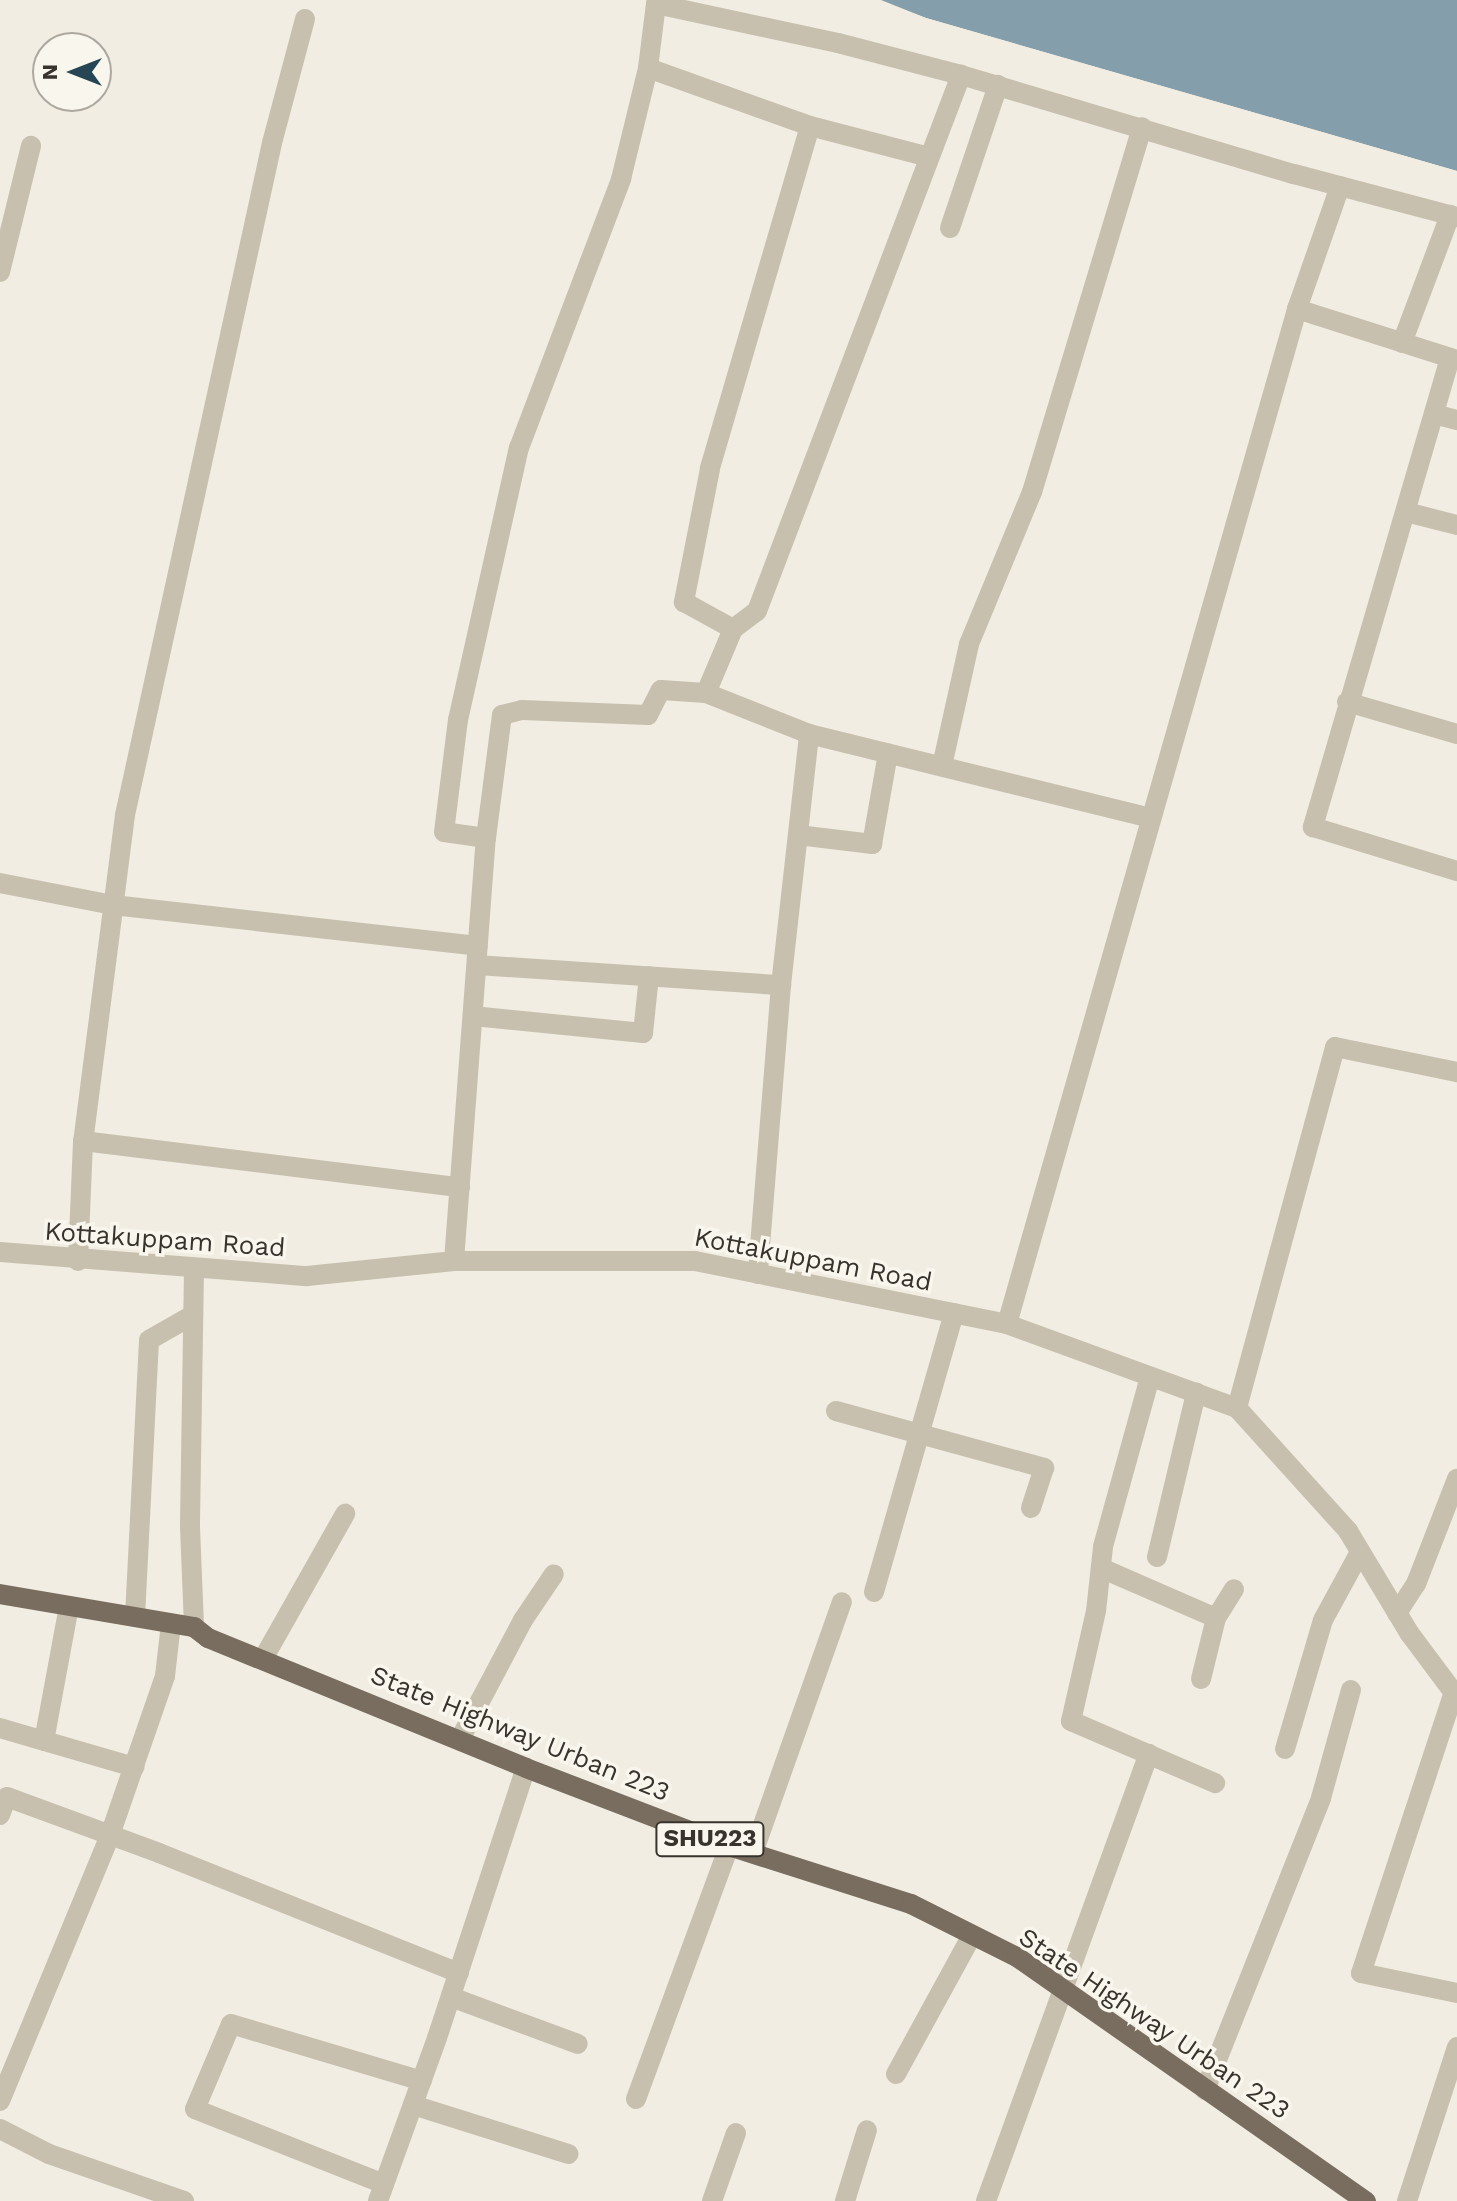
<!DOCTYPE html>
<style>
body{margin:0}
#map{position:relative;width:1457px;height:2201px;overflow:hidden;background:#f1ede2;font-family:"Work Sans",sans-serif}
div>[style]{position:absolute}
.water>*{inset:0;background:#849fab}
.pier>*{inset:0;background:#f1ede2}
.minor>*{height:20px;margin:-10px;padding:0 10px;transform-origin:10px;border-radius:10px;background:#c8c0af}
.major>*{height:20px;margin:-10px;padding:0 10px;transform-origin:10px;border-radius:10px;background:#786d5f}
span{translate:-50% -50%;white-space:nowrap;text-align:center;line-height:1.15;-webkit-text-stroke:7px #f9f6ee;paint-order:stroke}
.shield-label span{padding:2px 6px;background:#f9f6ee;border:2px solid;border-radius:6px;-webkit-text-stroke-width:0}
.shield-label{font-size:24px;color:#38332c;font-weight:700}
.street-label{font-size:26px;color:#38332c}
.north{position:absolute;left:32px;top:32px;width:80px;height:80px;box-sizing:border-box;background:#f9f6ee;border:2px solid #aca8a0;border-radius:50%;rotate:270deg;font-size:22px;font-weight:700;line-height:32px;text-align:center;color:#38332c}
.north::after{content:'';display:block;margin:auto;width:28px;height:36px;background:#264655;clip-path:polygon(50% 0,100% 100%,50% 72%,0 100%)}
</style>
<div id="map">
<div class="water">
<div style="clip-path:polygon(881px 0,1457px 0,1457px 171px,926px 18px)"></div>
</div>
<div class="pier">
<div style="clip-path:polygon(877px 0,926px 18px,1457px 171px,1457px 175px,925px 22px)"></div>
</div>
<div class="minor">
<div style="left:305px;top:19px;width:128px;rotate:104.9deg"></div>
<div style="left:272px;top:143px;width:688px;rotate:102.34deg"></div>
<div style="left:125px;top:815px;width:329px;rotate:97.3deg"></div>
<div style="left:83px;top:1141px;width:380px;rotate:7deg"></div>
<div style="left:648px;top:68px;width:172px;rotate:19.7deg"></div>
<div style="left:810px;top:126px;width:357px;rotate:106.3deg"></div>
<div style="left:710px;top:469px;width:136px;rotate:101.1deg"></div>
<div style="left:684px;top:602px;width:56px;rotate:28.9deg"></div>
<div style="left:810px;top:126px;width:123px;rotate:14.6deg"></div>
<div style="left:950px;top:228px;width:151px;rotate:-71.4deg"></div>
<div style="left:0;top:272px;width:130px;rotate:-76.2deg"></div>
<div style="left:1297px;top:309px;width:130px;rotate:-70.7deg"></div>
<div style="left:1402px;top:343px;width:137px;rotate:-69.4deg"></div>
<div style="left:1450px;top:358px;width:489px;rotate:106.3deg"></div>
<div style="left:1313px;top:827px;width:151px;rotate:17deg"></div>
<div style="left:1434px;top:414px;width:24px;rotate:15deg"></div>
<div style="left:1406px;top:512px;width:53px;rotate:14.3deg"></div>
<div style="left:706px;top:693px;width:69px;rotate:-67.1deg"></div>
<div style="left:733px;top:629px;width:30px;rotate:-37deg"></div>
<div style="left:757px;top:611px;width:574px;rotate:-69.16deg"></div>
<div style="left:1347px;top:702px;width:115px;rotate:16.2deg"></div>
<div style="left:942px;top:766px;width:125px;rotate:-77.5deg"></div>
<div style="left:969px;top:644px;width:165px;rotate:-67.5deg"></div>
<div style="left:1032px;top:492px;width:381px;rotate:-73.2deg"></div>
<div style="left:798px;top:835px;width:75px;rotate:6.9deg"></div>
<div style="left:872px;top:844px;width:92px;rotate:-80deg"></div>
<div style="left:486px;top:838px;width:42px;rotate:-171.9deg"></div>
<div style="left:444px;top:832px;width:113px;rotate:-82.9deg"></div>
<div style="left:458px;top:720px;width:279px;rotate:-77.4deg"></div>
<div style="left:519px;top:448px;width:288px;rotate:-69.2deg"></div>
<div style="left:621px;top:179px;width:114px;rotate:-76.3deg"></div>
<div style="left:648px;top:68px;width:64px;rotate:-82.9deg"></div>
<div style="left:656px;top:4px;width:186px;rotate:12.1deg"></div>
<div style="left:838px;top:43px;width:127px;rotate:14.6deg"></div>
<div style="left:961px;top:75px;width:347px;rotate:16.6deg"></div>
<div style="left:1294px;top:174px;width:169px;rotate:14.8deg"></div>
<div style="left:0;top:883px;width:115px;rotate:11deg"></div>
<div style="left:113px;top:905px;width:367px;rotate:6.4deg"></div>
<div style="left:477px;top:965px;width:305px;rotate:3.8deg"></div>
<div style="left:781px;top:985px;width:290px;rotate:94.6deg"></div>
<div style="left:781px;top:985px;width:253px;rotate:-83.6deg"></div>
<div style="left:473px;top:1016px;width:171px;rotate:5.7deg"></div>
<div style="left:643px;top:1033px;width:57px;rotate:-84deg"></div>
<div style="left:0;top:1252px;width:308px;rotate:4.5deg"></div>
<div style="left:307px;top:1276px;width:148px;rotate:-5.8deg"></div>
<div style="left:454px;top:1261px;width:241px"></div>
<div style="left:695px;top:1261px;width:318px;rotate:11.4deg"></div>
<div style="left:1007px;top:1324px;width:245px;rotate:20.1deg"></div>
<div style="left:1237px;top:1408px;width:166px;rotate:47.9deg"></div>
<div style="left:1348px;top:1531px;width:120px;rotate:59deg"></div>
<div style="left:1410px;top:1634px;width:79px;rotate:53.3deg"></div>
<div style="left:78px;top:1261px;width:120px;rotate:-87.6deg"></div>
<div style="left:454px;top:1261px;width:424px;rotate:-85.7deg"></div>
<div style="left:486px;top:838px;width:124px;rotate:-82.6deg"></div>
<div style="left:502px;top:715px;width:21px;rotate:-14deg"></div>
<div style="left:522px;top:710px;width:126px;rotate:2.3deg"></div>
<div style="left:648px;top:715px;width:28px;rotate:-63deg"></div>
<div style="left:661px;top:690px;width:45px;rotate:3.8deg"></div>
<div style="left:706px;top:693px;width:111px;rotate:21.7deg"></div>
<div style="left:809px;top:734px;width:352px;rotate:13.8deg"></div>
<div style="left:194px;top:1269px;width:258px;rotate:90.9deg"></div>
<div style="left:190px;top:1527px;width:100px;rotate:87.7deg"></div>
<div style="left:1007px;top:1324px;width:1056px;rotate:-74.05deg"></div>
<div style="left:1297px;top:309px;width:168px;rotate:17.7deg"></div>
<div style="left:1150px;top:1377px;width:176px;rotate:105.5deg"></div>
<div style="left:1103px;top:1547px;width:64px;rotate:96.2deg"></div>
<div style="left:1096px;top:1611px;width:113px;rotate:102.8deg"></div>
<div style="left:1071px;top:1721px;width:157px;rotate:23.3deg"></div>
<div style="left:1237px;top:1408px;width:374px;rotate:-74.8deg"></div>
<div style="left:1335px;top:1047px;width:125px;rotate:11.6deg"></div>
<div style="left:836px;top:1411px;width:216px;rotate:15.3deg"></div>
<div style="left:1044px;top:1468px;width:42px;rotate:108deg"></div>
<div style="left:1157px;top:1557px;width:169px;rotate:-76.6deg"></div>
<div style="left:1101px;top:1568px;width:125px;rotate:23.5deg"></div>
<div style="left:874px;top:1592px;width:290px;rotate:-74deg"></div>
<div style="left:1397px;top:1613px;width:35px;rotate:-57deg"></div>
<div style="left:1416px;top:1584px;width:113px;rotate:-68.7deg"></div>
<div style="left:135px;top:1617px;width:277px;rotate:-87.1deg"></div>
<div style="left:149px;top:1340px;width:51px;rotate:-29.6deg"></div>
<div style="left:263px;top:1659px;width:167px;rotate:-60.5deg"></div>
<div style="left:1201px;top:1679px;width:63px;rotate:-76.2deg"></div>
<div style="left:1216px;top:1618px;width:34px;rotate:-58deg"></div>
<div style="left:1454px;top:1692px;width:296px;rotate:108.3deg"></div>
<div style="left:1361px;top:1973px;width:98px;rotate:11.8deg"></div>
<div style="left:0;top:1728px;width:140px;rotate:16.2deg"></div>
<div style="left:460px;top:1739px;width:135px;rotate:-62.1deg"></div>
<div style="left:523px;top:1620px;width:55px;rotate:-56deg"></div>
<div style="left:44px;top:1741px;width:137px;rotate:-79.5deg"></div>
<div style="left:1285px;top:1749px;width:134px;rotate:-73.6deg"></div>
<div style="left:1323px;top:1620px;width:77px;rotate:-61.4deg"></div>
<div style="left:0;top:1815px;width:19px;rotate:-69deg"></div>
<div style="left:7px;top:1797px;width:162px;rotate:20.2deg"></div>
<div style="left:159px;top:1853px;width:323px;rotate:21.8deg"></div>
<div style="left:753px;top:1853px;width:266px;rotate:-70.5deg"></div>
<div style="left:451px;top:1997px;width:135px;rotate:20.3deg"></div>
<div style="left:896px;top:2074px;width:158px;rotate:-61.3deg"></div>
<div style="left:1205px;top:2090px;width:314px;rotate:-68.3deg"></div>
<div style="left:1321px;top:1798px;width:112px;rotate:-74.5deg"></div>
<div style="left:636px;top:2099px;width:270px;rotate:-69.8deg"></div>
<div style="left:0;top:2101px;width:288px;rotate:-67.5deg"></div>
<div style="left:110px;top:1835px;width:168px;rotate:-70.9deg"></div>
<div style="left:165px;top:1676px;width:53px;rotate:-83.5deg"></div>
<div style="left:413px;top:2105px;width:163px;rotate:17.5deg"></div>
<div style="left:0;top:2129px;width:55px;rotate:27deg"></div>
<div style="left:49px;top:2154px;width:143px;rotate:19.2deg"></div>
<div style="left:384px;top:2184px;width:203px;rotate:-158.4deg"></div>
<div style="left:195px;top:2109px;width:92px;rotate:-67deg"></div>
<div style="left:231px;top:2024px;width:199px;rotate:16.6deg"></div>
<div style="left:378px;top:2201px;width:173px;rotate:-70.1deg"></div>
<div style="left:437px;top:2038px;width:284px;rotate:-71.8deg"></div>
<div style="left:712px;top:2201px;width:72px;rotate:-70.6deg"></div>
<div style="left:845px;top:2201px;width:74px;rotate:-72.8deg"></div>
<div style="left:986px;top:2201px;width:476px;rotate:-70deg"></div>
<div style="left:1407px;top:2201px;width:162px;rotate:-72deg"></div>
</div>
<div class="major">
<div style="left:0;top:1594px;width:197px;rotate:9.7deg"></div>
<div style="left:194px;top:1627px;width:18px;rotate:38deg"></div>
<div style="left:208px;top:1638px;width:344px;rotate:22.2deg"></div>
<div style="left:526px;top:1768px;width:217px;rotate:21deg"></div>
<div style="left:729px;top:1846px;width:191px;rotate:17.7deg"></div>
<div style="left:911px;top:1904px;width:119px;rotate:26.6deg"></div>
<div style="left:1017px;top:1957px;width:426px;rotate:35deg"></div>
</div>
<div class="shield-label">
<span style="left:710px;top:1839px">SHU223</span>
</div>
<div class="street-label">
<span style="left:165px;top:1240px;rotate:4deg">Kottakuppam Road</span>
<span style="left:813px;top:1260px;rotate:11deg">Kottakuppam Road</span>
<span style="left:520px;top:1734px;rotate:22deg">State Highway Urban 223</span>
<span style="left:1154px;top:2024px;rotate:34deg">State Highway Urban 223</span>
</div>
<div class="north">N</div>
</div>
